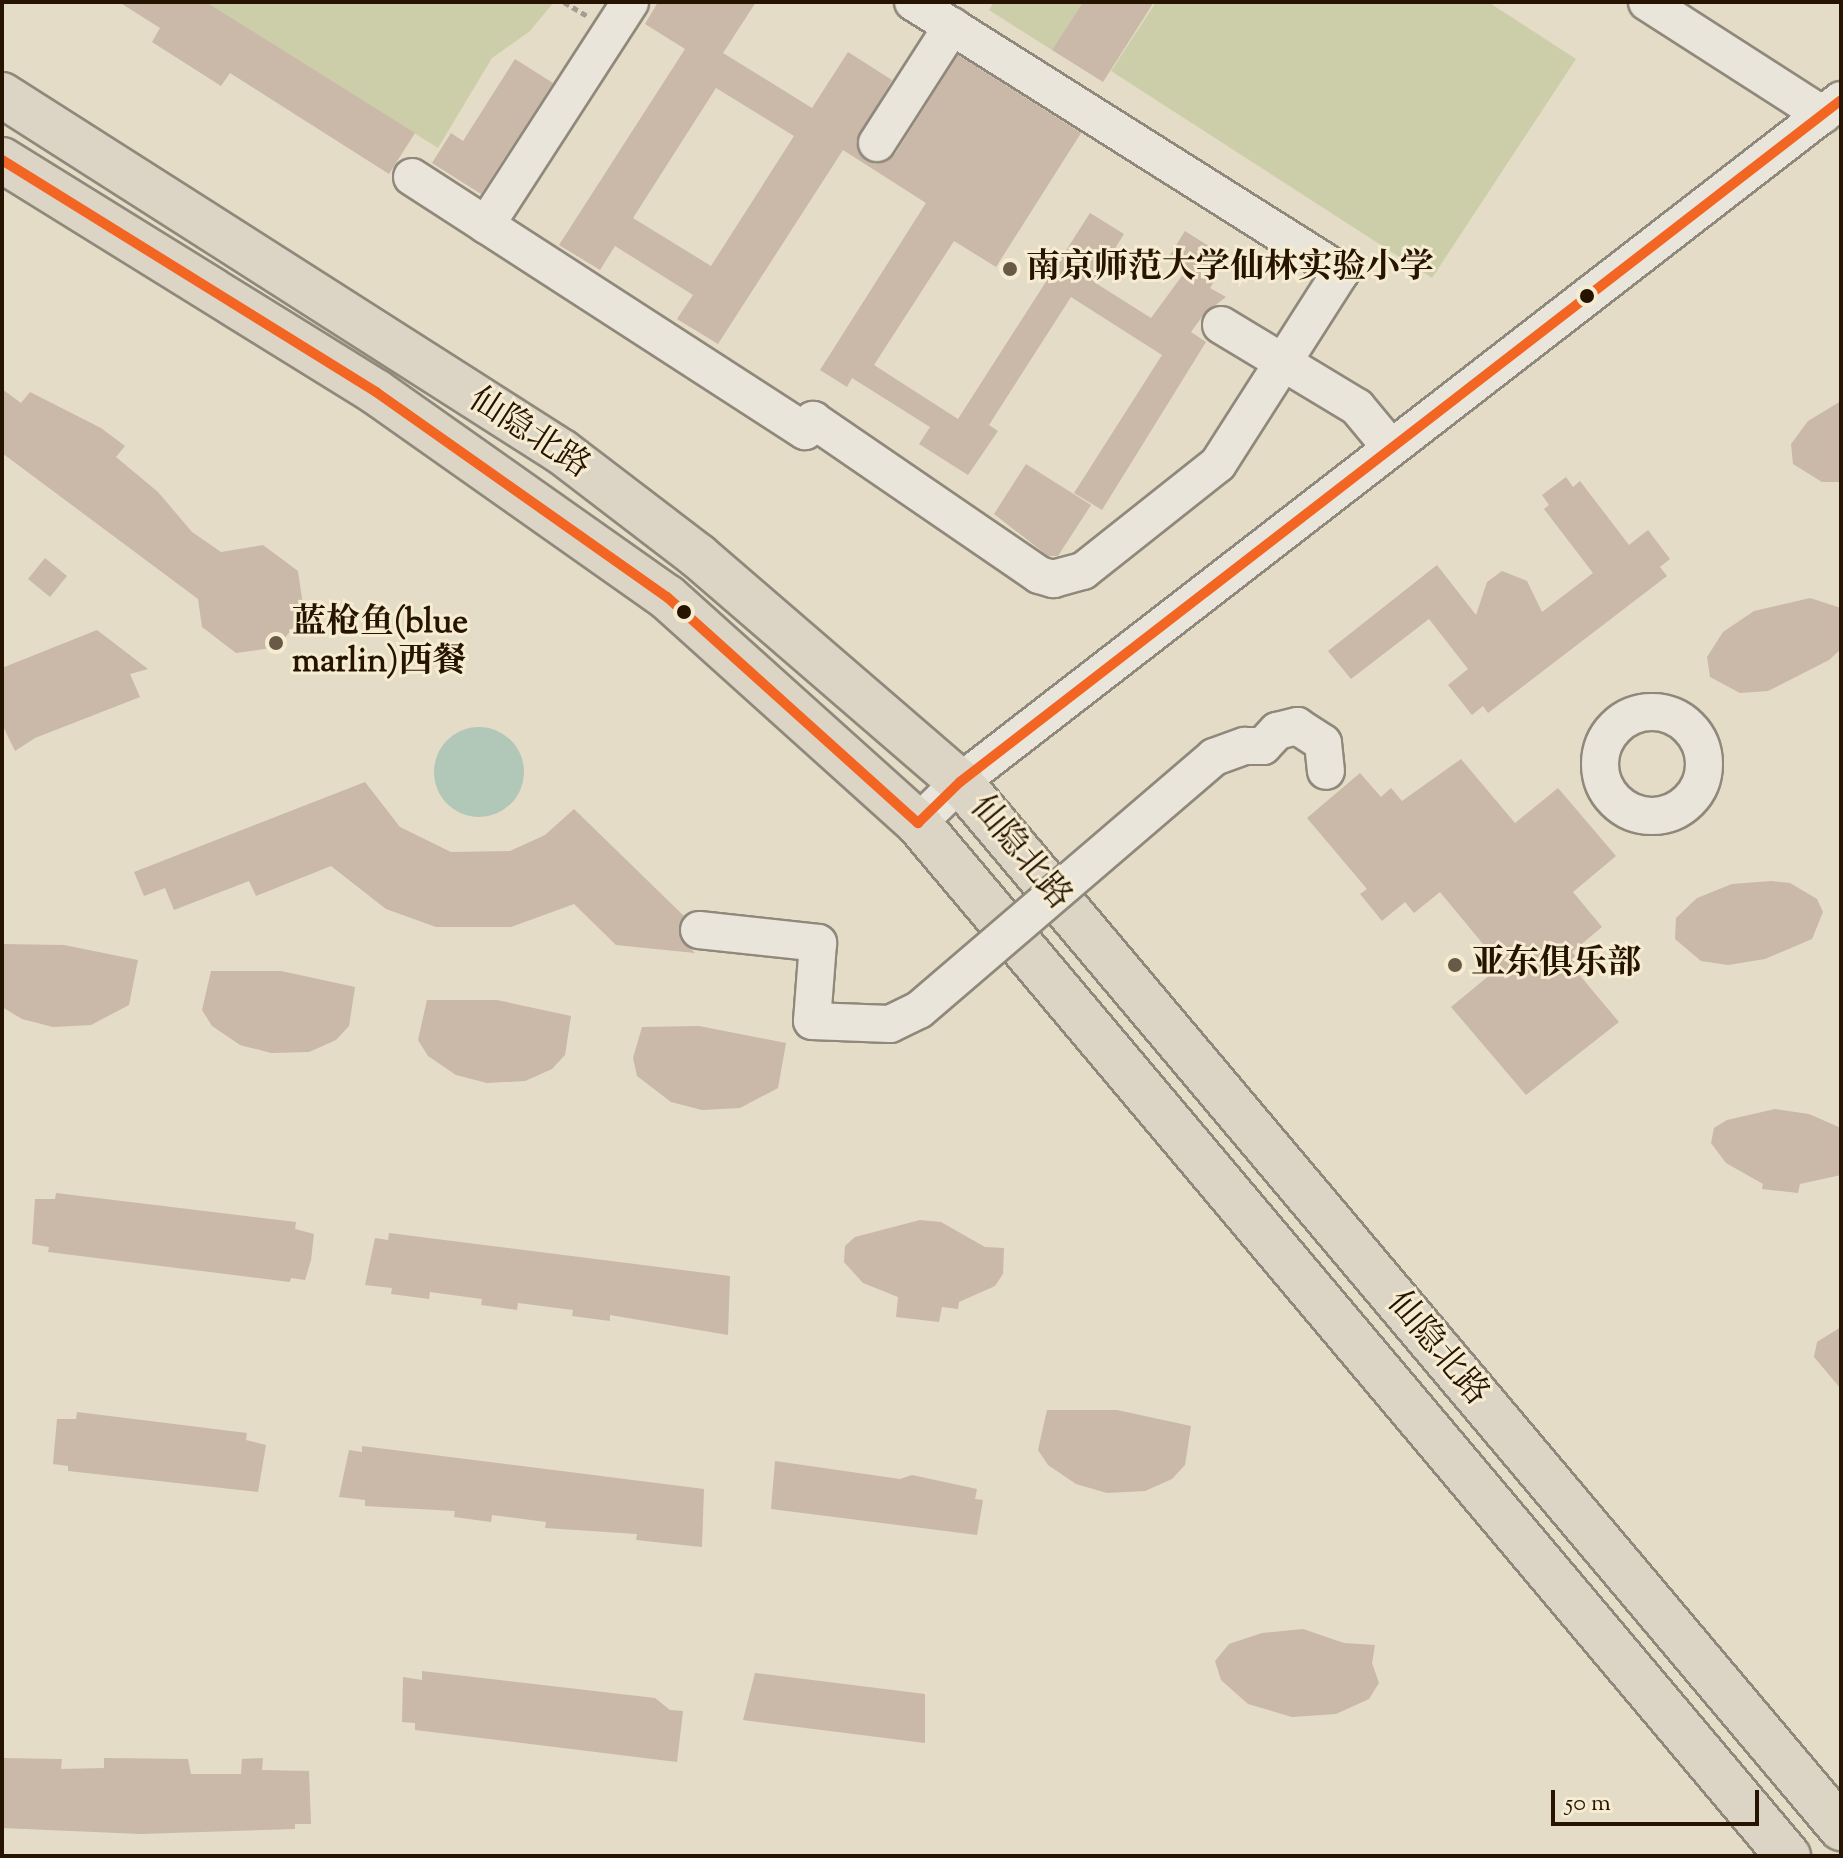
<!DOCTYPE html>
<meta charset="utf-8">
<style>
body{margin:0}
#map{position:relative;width:1843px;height:1858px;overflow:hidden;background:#e4dcc7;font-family:"Sorts Mill Goudy","Noto Serif SC",serif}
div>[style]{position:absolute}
.green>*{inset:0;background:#cccea9}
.water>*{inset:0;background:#b1c7b7}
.round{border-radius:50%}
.building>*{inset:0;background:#cab8a9}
.path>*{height:5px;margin-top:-2.5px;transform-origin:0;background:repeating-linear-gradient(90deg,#a39d93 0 6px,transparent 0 10px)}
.roads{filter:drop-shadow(2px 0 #90897b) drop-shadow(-2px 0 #90897b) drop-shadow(0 2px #90897b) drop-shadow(0 -2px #90897b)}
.minor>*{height:36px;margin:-18px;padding:0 18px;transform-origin:18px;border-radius:18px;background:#e9e5db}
.minor>.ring{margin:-18px;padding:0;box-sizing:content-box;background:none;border:36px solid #e9e5db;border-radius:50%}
.major>*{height:44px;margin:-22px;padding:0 22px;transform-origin:22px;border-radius:22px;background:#dcd4c5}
.bridges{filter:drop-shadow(2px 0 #90897b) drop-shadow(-2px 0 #90897b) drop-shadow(0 2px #90897b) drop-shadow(0 -2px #90897b)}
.minor-bridge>*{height:36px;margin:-18px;padding:0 18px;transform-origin:18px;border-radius:18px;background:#e9e5db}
.bus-1>*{height:10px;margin:-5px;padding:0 5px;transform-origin:5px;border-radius:5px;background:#f26522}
.dots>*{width:22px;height:22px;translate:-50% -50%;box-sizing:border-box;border:4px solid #f6ecd2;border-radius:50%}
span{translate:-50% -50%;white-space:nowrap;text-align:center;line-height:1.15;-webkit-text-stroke:6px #f6ecd2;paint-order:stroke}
.poi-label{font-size:34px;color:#261400;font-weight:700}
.left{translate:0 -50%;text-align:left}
.street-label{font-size:34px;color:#261400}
.frame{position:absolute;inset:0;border:4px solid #261400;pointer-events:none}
.scale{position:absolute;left:1551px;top:1790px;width:208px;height:36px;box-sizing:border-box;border:4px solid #261400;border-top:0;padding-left:10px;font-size:24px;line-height:28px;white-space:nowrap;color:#261400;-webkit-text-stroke:6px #f6ecd2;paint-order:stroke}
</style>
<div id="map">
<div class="green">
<div style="clip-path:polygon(206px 2px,554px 2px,530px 31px,492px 58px,438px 148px)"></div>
<div style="clip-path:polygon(994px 2px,1083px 2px,1052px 50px,989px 10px)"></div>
<div style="clip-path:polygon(1156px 2px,1488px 2px,1576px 59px,1432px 278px,1111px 71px)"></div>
</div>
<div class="water">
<div class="round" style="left:434px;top:727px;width:90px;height:90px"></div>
</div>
<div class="building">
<div style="clip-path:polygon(119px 2px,206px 2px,415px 133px,389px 174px,230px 73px,221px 86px,152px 42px,160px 28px)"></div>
<div style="clip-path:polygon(evenodd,658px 2px,756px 2px,723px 53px,812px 108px,848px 52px,892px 80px,856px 141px,859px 153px,875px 164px,895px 154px,958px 55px,1081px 133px,996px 267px,954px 241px,874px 365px,958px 419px,1090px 213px,1124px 234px,1094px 282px,1151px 318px,1187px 269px,1168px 258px,1185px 231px,1218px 252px,1208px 268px,1218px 275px,1210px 288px,1226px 297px,1204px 314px,1191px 332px,1206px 342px,1102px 510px,1074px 493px,1162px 355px,1071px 297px,989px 425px,998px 431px,968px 475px,919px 444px,930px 427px,852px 378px,847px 387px,820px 370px,926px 203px,843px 150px,718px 344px,677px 319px,693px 295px,615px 246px,600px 270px,559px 245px,685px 49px,645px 24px,658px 2px,716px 88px,794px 136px,711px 266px,633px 218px,716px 88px)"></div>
<div style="clip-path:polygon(1083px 2px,1154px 2px,1103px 82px,1052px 50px)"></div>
<div style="clip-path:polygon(515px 59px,553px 83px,481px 194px,432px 163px,451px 133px,463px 141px)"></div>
<div style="clip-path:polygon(2px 389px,21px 403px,30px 392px,101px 428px,125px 446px,116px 457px,158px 492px,192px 532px,221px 552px,263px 545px,298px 571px,304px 613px,278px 647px,236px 653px,202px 627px,198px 599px,2px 453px)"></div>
<div style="clip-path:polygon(1841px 401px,1841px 482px,1822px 482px,1793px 464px,1791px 444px,1808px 421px)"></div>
<div style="clip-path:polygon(1026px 464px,1091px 505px,1058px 556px,1048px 556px,994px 514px)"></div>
<div style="clip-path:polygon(1566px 477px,1573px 487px,1580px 481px,1629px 545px,1648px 530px,1670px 559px,1660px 567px,1667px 576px,1488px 713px,1483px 706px,1472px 715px,1448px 685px,1468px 669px,1429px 619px,1351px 679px,1328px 651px,1437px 565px,1476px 615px,1487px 582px,1502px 571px,1527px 581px,1542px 612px,1593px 573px,1544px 509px,1549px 505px,1542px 495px)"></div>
<div style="clip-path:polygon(45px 558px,67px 576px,50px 597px,28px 579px)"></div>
<div style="clip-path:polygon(1810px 598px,1841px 608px,1841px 649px,1829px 660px,1768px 691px,1740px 693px,1710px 677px,1707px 657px,1723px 632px,1754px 611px)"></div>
<div style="clip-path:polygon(97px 630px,148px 669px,130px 674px,140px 697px,35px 738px,15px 751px,2px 724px,2px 668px)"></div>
<div style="clip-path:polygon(1461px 759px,1515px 823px,1558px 788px,1616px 856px,1573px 892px,1602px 927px,1572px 952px,1578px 959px,1571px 965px,1619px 1022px,1526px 1095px,1451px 1007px,1491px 974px,1483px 965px,1493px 956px,1440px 892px,1414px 913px,1405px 902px,1382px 921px,1360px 894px,1367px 889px,1307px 818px,1360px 773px,1381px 797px,1391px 788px,1402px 801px)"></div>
<div style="clip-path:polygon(365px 782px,400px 827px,451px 852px,510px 851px,545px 835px,574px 809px,684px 916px,680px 938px,695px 953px,616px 945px,574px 904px,511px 927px,436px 927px,386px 909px,331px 866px,256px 896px,249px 881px,174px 910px,165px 888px,144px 896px,134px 872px)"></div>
<div style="clip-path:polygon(1771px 881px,1790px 883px,1817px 899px,1823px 912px,1812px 939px,1765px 959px,1728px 965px,1701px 961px,1675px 939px,1676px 918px,1697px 898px,1732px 884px)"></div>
<div style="clip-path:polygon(2px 944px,64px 945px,138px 960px,129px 1005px,91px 1025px,53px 1027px,22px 1019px,2px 1007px)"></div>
<div style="clip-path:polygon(211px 971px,281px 971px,355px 987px,349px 1026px,336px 1040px,309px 1052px,271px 1053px,240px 1045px,212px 1026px,202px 1010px)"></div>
<div style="clip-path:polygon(427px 1000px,497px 1000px,571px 1016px,565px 1055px,552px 1069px,525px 1081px,487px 1083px,456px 1075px,428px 1056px,418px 1040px)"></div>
<div style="clip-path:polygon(699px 1026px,786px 1043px,778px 1088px,740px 1108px,702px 1110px,671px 1102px,637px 1076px,633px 1058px,642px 1027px)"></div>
<div style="clip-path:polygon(1775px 1109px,1809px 1114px,1841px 1128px,1841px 1175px,1800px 1184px,1798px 1193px,1762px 1189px,1763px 1184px,1726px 1163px,1711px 1143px,1714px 1128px,1727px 1120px)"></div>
<div style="clip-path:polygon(56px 1193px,296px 1222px,295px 1229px,314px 1234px,311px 1260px,305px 1280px,291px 1278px,290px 1282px,48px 1252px,49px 1247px,32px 1244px,35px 1199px,55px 1199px)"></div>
<div style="clip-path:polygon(920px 1220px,941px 1222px,985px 1247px,1004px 1248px,1003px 1274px,995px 1286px,959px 1302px,958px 1309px,942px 1307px,939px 1322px,896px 1317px,898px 1297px,863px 1283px,844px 1262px,845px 1246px,855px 1237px)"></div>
<div style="clip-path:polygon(389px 1233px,730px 1276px,728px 1335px,610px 1315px,610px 1321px,572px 1316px,573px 1310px,518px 1303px,517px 1310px,481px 1305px,482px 1299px,430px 1292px,429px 1299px,391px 1294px,392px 1288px,365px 1285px,375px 1238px,388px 1240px)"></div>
<div style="clip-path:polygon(1841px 1327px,1841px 1389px,1814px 1357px,1817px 1342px)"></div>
<div style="clip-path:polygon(1047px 1410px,1117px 1410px,1191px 1426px,1185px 1465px,1172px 1479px,1145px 1491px,1107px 1493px,1076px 1484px,1048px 1465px,1038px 1450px)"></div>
<div style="clip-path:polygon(77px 1412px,247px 1433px,246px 1440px,266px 1445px,258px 1492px,68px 1471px,68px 1466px,53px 1464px,57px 1419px,76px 1419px)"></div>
<div style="clip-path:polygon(362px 1446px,704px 1489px,702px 1547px,636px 1540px,637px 1534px,545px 1528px,546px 1522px,492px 1515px,491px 1522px,454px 1517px,455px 1511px,365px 1506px,365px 1500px,339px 1497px,349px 1450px,362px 1452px)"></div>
<div style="clip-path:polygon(775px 1461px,900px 1479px,912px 1475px,977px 1489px,975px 1499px,983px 1500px,977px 1535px,771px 1509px)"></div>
<div style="clip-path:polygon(1303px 1629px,1344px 1643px,1375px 1645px,1372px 1663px,1379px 1683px,1369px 1699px,1336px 1714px,1292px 1717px,1248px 1704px,1221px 1680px,1215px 1661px,1229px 1644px,1262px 1633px)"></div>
<div style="clip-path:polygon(422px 1671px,655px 1698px,670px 1710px,683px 1711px,677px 1762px,415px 1730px,415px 1723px,402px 1722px,403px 1677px,422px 1680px)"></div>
<div style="clip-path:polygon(755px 1673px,925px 1694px,925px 1743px,743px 1720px)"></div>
<div style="clip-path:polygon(2px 1758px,62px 1759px,61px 1769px,104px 1768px,104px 1758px,188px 1759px,191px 1774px,241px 1774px,242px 1759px,263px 1758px,262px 1770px,309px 1771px,311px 1824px,295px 1824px,295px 1829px,140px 1834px,2px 1828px)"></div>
</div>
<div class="path">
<div style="left:564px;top:2px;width:27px;rotate:31deg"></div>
</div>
<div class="roads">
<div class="minor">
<div style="left:1647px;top:2px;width:209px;rotate:32.7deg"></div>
<div style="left:877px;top:143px;width:139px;rotate:-57.3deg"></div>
<div style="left:412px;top:177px;width:468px;rotate:32.9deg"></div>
<div style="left:805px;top:431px;width:14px;rotate:-54deg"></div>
<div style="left:813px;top:420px;width:274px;rotate:34.4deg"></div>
<div style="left:1039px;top:575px;width:15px;rotate:16deg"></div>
<div style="left:1053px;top:579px;width:31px;rotate:-15deg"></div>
<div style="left:1083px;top:571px;width:172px;rotate:-38.4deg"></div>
<div style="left:1218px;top:464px;width:228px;rotate:-57.4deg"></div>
<div style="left:1341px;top:272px;width:506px;rotate:-147.75deg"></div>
<div style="left:486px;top:225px;width:265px;rotate:-57.1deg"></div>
<div style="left:1221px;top:325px;width:159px;rotate:31.1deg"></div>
<div style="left:1357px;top:407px;width:53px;rotate:50.3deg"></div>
<div class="ring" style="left:1600px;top:712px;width:68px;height:68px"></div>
<div style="left:918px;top:823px;width:59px;rotate:-44.3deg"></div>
<div style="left:960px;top:782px;width:1114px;rotate:-37.74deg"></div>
</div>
<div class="major">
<div style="left:2px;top:95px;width:664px;rotate:32.52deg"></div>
<div style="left:562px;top:452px;width:171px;rotate:37.4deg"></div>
<div style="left:698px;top:556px;width:346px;rotate:40.8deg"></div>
<div style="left:960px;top:782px;width:1368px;rotate:49.89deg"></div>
<div style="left:2px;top:160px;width:440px;rotate:31.8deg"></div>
<div style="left:376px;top:392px;width:356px;rotate:35.2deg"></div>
<div style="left:667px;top:597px;width:338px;rotate:42deg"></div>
<div style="left:918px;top:823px;width:1351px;rotate:49.9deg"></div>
</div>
</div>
<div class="bridges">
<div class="minor-bridge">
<div style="left:699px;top:930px;width:120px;rotate:6.2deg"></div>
<div style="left:818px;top:943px;width:78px;rotate:94.4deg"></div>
<div style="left:812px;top:1021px;width:78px;rotate:2.2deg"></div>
<div style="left:890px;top:1024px;width:32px;rotate:-26deg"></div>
<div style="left:919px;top:1010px;width:389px;rotate:-40.6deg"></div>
<div style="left:1214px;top:757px;width:33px;rotate:-20deg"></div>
<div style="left:1245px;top:746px;width:18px"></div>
<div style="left:1263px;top:746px;width:21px;rotate:-47deg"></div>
<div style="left:1277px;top:731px;width:21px;rotate:-14deg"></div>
<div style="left:1297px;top:726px;width:31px;rotate:33deg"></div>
<div style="left:1323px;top:743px;width:28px;rotate:84deg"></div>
</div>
</div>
<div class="bus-1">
<div style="left:2px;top:160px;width:440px;rotate:31.8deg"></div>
<div style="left:376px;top:392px;width:356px;rotate:35.2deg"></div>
<div style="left:667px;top:597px;width:338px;rotate:42deg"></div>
<div style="left:918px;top:823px;width:59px;rotate:-44.3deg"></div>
<div style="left:960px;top:782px;width:1114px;rotate:-37.74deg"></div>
</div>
<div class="dots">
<div style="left:1010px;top:269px;background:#685a46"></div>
<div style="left:1587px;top:296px;background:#261400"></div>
<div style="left:684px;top:612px;background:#261400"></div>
<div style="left:276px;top:643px;background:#685a46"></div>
<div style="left:1455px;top:965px;background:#685a46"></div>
</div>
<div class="poi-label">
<span class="left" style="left:1026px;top:269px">南京师范大学仙林实验小学</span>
<span class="left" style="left:292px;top:643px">蓝枪鱼(blue<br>marlin)西餐</span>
<span class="left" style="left:1471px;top:965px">亚东俱乐部</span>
</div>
<div class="street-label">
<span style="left:529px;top:434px;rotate:33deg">仙隐北路</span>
<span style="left:1020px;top:853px;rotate:50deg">仙隐北路</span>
<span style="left:1437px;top:1349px;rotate:50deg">仙隐北路</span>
</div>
<div class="frame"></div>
<div class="scale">50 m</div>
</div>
